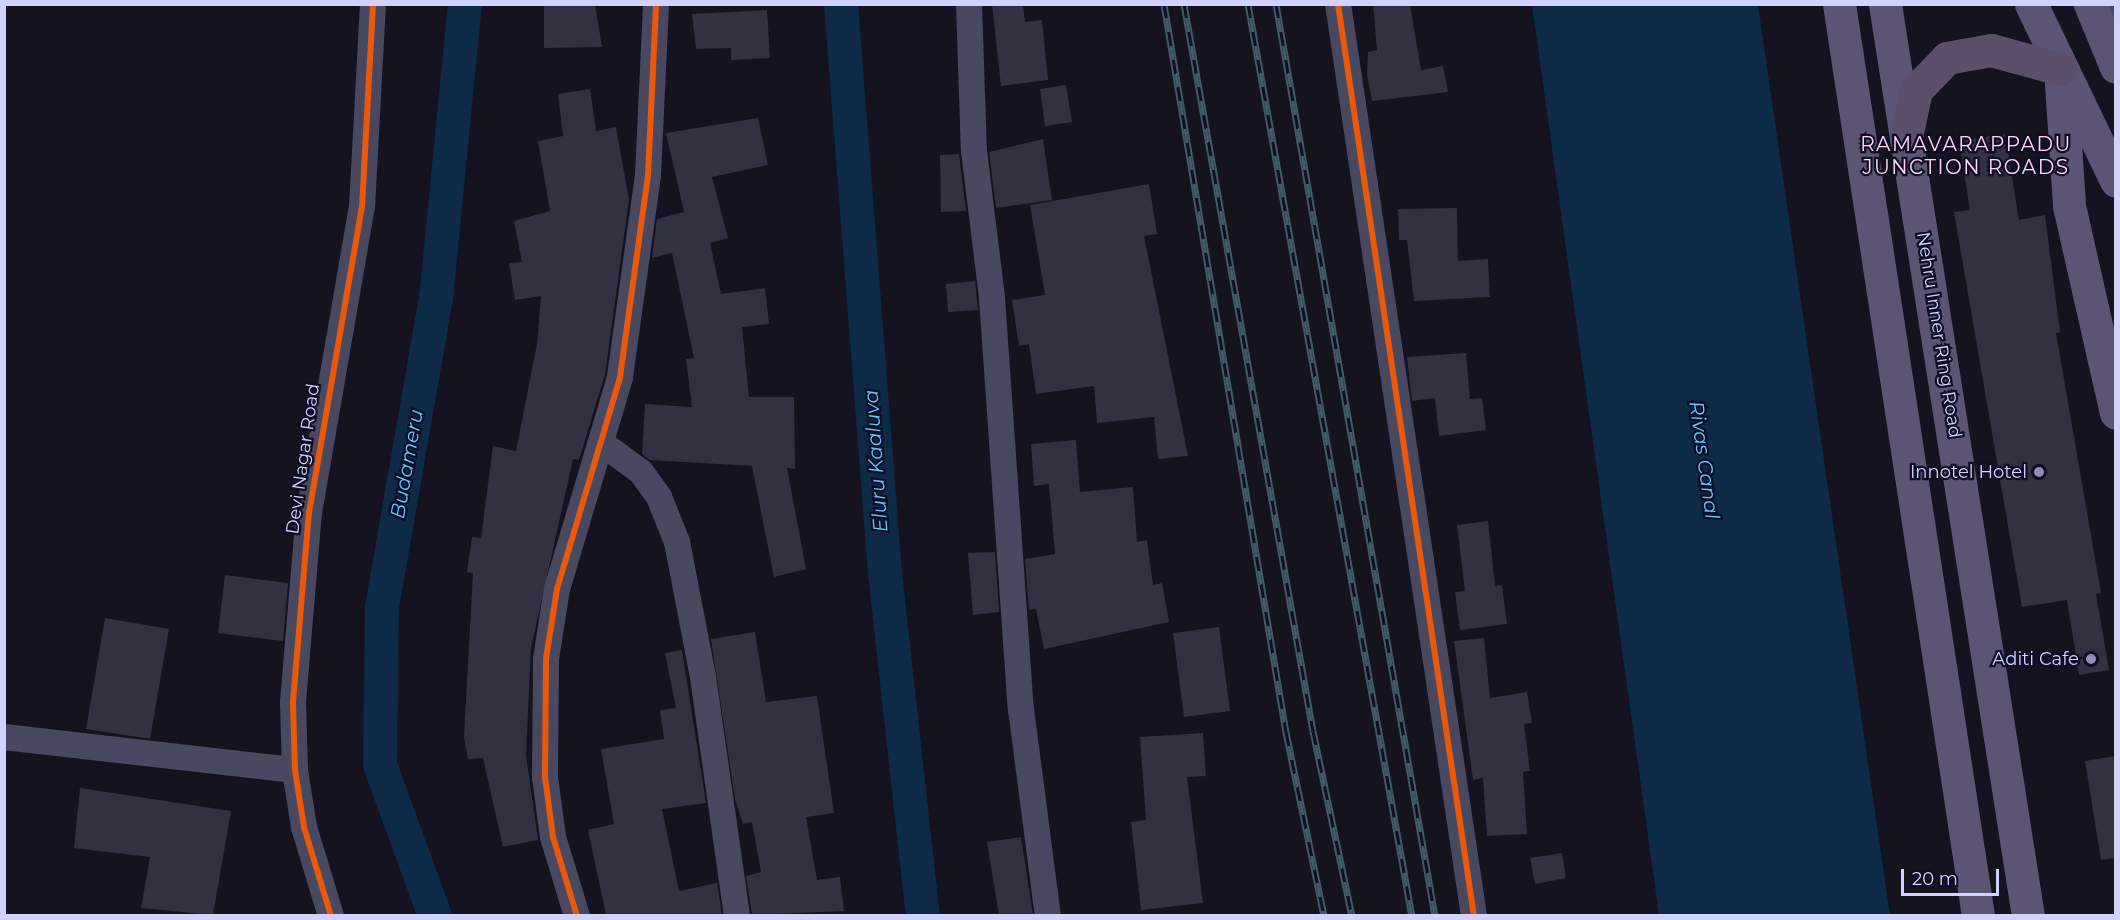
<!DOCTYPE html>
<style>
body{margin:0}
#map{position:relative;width:2120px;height:920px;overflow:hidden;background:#14131f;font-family:Montserrat,sans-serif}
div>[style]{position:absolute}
.water>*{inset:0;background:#0d2a46}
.canal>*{height:34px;margin:-17px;padding:0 17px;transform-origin:17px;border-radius:17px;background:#0d2a46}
.building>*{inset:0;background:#323141}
.minor>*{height:26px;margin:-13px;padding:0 13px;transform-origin:13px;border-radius:13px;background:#484960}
.tertiary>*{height:32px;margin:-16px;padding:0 16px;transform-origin:16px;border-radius:16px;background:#484960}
.primary>*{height:33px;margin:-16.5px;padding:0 16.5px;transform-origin:16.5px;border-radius:16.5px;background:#5b5472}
.trunk>*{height:33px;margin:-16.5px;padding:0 16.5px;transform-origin:16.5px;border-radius:16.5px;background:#5b4f6a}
.rail>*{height:7px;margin-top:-3.5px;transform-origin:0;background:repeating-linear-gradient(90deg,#0f0e24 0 14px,#405a68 0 28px);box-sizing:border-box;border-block:2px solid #405a68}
.cycleway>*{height:6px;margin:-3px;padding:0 3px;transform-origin:3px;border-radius:3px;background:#e8590c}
.dots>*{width:16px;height:16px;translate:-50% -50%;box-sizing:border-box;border:3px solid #0f0e24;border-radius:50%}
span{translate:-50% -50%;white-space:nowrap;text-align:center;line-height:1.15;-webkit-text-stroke:4.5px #0f0e24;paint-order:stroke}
.street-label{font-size:18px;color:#d2d2ff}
.poi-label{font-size:18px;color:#d2d2ff}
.right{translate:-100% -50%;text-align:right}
.neighbourhood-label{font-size:20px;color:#ffd4f4;letter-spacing:1.5px}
.water-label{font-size:20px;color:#60c8ff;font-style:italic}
.frame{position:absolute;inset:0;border:6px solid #d2d2ff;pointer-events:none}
.scale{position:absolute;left:1901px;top:869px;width:98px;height:27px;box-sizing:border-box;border:3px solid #d2d2ff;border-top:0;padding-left:8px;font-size:18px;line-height:21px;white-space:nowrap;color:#d2d2ff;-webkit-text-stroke:4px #0f0e24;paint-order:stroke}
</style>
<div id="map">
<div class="water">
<div style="clip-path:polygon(1532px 5px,1758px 5px,1890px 915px,1659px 915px)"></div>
</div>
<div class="canal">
<div style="left:841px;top:4px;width:571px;rotate:85.58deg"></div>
<div style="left:885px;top:573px;width:345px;rotate:83.7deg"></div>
<div style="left:435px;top:916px;width:161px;rotate:-110deg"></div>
<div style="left:380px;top:765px;width:158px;rotate:-89.3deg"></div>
<div style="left:382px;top:607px;width:313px;rotate:-80.1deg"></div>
<div style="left:436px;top:299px;width:296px;rotate:-84.4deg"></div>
</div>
<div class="building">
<div style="clip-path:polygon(595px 4px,602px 47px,544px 48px,544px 6px)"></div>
<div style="clip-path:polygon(992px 4px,1023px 4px,1025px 22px,1042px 20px,1048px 80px,1001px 86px)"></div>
<div style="clip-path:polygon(1373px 4px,1410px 4px,1421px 70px,1443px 66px,1448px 92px,1372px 101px,1367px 74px,1368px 52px,1377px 50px)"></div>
<div style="clip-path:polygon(767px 10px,770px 58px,731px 60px,731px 48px,696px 49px,692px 14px)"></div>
<div style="clip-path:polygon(1066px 85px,1072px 122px,1045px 126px,1040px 89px)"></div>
<div style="clip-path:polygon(590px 89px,596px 131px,616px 127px,629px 200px,605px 374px,579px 460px,573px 459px,531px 648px,526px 755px,538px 840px,503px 847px,483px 758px,468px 759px,464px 737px,473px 573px,467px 572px,472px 537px,481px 538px,493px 446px,516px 451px,537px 344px,541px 296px,515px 300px,509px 263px,522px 262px,514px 221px,550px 211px,538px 141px,563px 136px,558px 94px)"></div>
<div style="clip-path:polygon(758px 118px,768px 165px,712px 177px,728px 238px,710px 243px,721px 294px,765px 288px,769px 324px,742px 327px,749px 397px,794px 397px,795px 469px,787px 468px,806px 569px,774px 577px,752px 466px,650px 460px,642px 454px,645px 404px,692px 407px,686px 359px,694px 358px,672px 253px,652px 258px,657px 219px,684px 212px,666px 133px)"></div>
<div style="clip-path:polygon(2005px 134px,2019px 220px,2045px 215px,2060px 332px,2056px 333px,2101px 593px,2096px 594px,2109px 670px,2079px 675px,2067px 600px,2022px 607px,1954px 212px,1970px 210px,1959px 141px)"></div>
<div style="clip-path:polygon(1043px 139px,1052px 200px,996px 208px,989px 152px)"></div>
<div style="clip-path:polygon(959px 154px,966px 211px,941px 212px,940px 155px)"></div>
<div style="clip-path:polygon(1149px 184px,1157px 234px,1144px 236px,1188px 456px,1158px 459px,1154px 417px,1097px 423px,1094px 386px,1036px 394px,1029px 344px,1019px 346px,1012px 300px,1045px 295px,1030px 205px)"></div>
<div style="clip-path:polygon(1457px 208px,1458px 261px,1488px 259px,1490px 297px,1414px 301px,1407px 240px,1399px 240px,1398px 209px)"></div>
<div style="clip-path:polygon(975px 281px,978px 310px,948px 312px,946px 284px)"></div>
<div style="clip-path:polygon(1466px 353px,1470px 399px,1482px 398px,1486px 430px,1439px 436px,1435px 398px,1412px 401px,1407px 357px)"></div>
<div style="clip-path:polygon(1076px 440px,1080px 492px,1133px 487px,1137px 542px,1147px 540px,1153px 585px,1162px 583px,1169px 622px,1044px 649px,1036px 609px,1029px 610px,1025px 559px,1055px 554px,1049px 484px,1034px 486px,1031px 444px)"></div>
<div style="clip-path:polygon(1488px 521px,1495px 586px,1502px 585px,1507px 624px,1460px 630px,1455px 592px,1465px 591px,1457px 525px)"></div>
<div style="clip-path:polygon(995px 552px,999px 612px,973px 615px,968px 553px)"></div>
<div style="clip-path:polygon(225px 575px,288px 583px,283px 641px,218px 633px)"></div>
<div style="clip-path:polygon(105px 618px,169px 629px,150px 739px,86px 729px)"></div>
<div style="clip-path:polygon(1219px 627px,1230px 711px,1184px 717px,1173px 633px)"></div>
<div style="clip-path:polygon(755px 632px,766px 702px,817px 696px,834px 813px,806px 817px,817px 880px,840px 877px,844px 911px,752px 915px,746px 876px,761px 872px,752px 822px,743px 824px,735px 799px,711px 639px)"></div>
<div style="clip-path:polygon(1484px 638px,1490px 698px,1527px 692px,1532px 723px,1524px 724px,1530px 771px,1523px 772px,1527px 834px,1487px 836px,1483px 778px,1473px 780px,1454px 641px)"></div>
<div style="clip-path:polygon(682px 650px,706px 803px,662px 809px,679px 891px,717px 883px,722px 915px,606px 915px,588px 830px,614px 824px,601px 749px,664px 739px,660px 710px,676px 708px,665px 653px)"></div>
<div style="clip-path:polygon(1203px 733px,1206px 776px,1187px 777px,1203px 903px,1141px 910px,1131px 822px,1146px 820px,1140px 737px)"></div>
<div style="clip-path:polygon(2115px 756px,2115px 858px,2101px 860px,2085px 761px)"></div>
<div style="clip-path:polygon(80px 788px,231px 811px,213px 915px,141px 908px,150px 857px,74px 848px)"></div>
<div style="clip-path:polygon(1021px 837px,1033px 915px,999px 915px,987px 842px)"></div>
<div style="clip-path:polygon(1562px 853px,1566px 878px,1535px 884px,1530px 858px)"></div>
</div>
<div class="minor">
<div style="left:969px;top:4px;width:147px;rotate:88.1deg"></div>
<div style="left:974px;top:151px;width:148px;rotate:83deg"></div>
<div style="left:992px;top:298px;width:412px;rotate:86deg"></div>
<div style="left:1021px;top:709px;width:209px;rotate:82.6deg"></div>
<div style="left:1338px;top:4px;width:922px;rotate:81.52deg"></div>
<div style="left:603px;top:444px;width:47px;rotate:36.4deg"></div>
<div style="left:641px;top:472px;width:31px;rotate:54deg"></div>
<div style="left:659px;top:497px;width:48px;rotate:68.2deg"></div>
<div style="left:677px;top:542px;width:137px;rotate:79.1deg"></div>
<div style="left:703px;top:677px;width:241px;rotate:81.9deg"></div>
<div style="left:4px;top:737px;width:293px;rotate:6.5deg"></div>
<div style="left:331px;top:916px;width:93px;rotate:-106.9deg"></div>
<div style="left:304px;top:827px;width:58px;rotate:-99deg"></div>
<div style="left:295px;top:770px;width:68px;rotate:-91.7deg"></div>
<div style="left:293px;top:702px;width:190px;rotate:-85.2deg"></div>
<div style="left:309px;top:513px;width:311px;rotate:-80.2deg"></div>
<div style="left:362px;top:207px;width:203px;rotate:-86.9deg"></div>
<div style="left:577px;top:916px;width:83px;rotate:-106.9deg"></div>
<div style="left:553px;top:837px;width:61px;rotate:-97.6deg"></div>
<div style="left:545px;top:777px;width:118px;rotate:-89.5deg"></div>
<div style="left:546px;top:659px;width:71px;rotate:-81.1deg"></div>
<div style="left:557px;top:589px;width:221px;rotate:-73.4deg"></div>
<div style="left:620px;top:377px;width:204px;rotate:-82.1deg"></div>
<div style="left:648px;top:175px;width:171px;rotate:-87.3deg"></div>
</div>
<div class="tertiary">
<div style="left:2109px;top:4px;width:12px;rotate:55deg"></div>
</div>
<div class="primary">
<div style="left:1839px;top:4px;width:923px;rotate:81.33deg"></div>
<div style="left:1885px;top:4px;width:923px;rotate:81.09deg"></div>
<div style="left:2031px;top:4px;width:196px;rotate:64.3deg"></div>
<div style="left:2090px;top:4px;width:68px;rotate:67.6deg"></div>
<div style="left:2060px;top:69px;width:137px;rotate:86.2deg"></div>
<div style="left:2069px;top:206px;width:212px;rotate:77.2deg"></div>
</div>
<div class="trunk">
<div style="left:1906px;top:137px;width:48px;rotate:-78deg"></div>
<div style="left:1916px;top:90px;width:45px;rotate:-45.9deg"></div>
<div style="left:1947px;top:58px;width:45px;rotate:-10.3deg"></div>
<div style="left:1991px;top:50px;width:72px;rotate:15.4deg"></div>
</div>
<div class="rail">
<div style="left:1164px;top:4px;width:738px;rotate:80.49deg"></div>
<div style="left:1286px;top:732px;width:188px;rotate:78.3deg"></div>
<div style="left:1184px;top:4px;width:738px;rotate:79.94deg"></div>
<div style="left:1313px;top:731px;width:189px;rotate:78.1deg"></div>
<div style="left:1248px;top:4px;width:927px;rotate:79.81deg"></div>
<div style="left:1276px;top:4px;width:926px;rotate:80.11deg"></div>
</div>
<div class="cycleway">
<div style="left:1338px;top:4px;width:922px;rotate:81.52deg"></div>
<div style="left:331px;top:916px;width:93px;rotate:-106.9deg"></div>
<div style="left:304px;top:827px;width:58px;rotate:-99deg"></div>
<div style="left:295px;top:770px;width:68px;rotate:-91.7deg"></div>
<div style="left:293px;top:702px;width:190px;rotate:-85.2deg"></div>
<div style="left:309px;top:513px;width:311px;rotate:-80.2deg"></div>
<div style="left:362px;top:207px;width:203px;rotate:-86.9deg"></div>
<div style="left:577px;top:916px;width:83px;rotate:-106.9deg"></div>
<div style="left:553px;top:837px;width:61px;rotate:-97.6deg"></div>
<div style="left:545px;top:777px;width:118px;rotate:-89.5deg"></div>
<div style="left:546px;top:659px;width:71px;rotate:-81.1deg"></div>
<div style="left:557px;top:589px;width:221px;rotate:-73.4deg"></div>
<div style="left:620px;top:377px;width:204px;rotate:-82.1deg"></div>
<div style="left:648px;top:175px;width:171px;rotate:-87.3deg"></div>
</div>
<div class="dots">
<div style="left:2039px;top:472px;background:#908fb1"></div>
<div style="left:2091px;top:659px;background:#908fb1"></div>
</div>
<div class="street-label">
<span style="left:1939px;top:335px;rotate:81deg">Nehru Inner Ring Road</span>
<span style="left:303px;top:459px;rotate:-82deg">Devi Nagar Road</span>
</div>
<div class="poi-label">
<span class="right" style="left:2027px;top:472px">Innotel Hotel</span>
<span class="right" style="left:2079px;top:659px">Aditi Cafe</span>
</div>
<div class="neighbourhood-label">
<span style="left:1966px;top:156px">RAMAVARAPPADU<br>JUNCTION ROADS</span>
</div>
<div class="water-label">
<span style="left:1704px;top:460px;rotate:82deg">Rivas Canal</span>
<span style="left:876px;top:461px;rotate:-94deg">Eluru Kaaluva</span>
<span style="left:407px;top:464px;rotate:-80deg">Budameru</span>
</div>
<div class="frame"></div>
<div class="scale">20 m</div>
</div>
